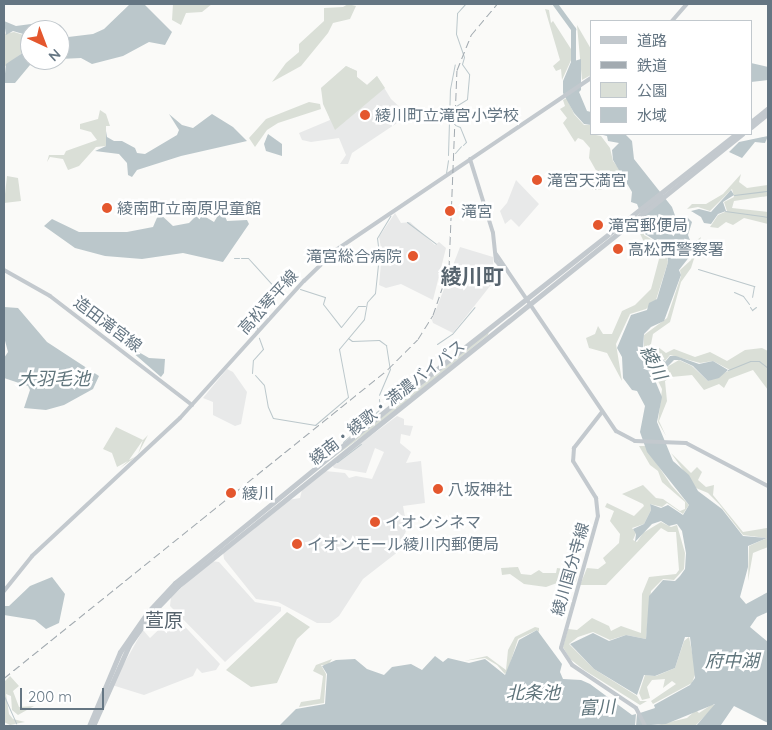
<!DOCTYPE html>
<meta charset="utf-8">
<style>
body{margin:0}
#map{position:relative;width:772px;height:730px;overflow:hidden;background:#fafaf8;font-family:Quicksand,"Noto Sans JP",sans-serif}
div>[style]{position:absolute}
.built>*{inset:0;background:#e8e9e9}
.green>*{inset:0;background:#dadfd7}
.water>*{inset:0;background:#bbc7cb}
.stream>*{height:1px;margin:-0.5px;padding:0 0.5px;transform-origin:0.5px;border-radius:0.5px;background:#bbc7cb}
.river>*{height:5px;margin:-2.5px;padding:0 2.5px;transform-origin:2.5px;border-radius:2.5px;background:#bbc7cb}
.major>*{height:4px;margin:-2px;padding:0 2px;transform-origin:2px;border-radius:2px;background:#c3c9ce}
.highway>*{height:5px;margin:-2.5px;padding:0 2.5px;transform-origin:2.5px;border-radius:2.5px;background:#c3c9ce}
.rail>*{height:1px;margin-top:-0.5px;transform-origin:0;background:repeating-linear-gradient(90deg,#a2aab0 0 8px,transparent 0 12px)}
.dots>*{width:14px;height:14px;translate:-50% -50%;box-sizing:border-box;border:2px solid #fff;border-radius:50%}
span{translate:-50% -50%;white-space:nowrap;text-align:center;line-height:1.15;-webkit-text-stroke:5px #fff;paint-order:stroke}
.poi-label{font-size:16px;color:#657683}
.left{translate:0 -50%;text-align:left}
.right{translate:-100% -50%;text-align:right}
.street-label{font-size:16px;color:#657683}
.water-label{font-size:18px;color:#60757c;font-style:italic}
.quarter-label{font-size:19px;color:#57646e}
.district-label{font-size:21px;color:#57646e;font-weight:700}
.frame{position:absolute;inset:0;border:5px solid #657683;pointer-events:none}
.legend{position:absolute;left:590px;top:20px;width:162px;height:115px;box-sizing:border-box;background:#fff;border:1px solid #c1c8cd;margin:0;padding:6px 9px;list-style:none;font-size:15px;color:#657683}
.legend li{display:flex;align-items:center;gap:10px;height:25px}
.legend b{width:25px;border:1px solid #c1c8cd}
.north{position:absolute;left:20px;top:20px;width:50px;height:50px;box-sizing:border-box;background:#fff;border:1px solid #c1c8cd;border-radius:50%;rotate:137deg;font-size:14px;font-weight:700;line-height:20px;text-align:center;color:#657683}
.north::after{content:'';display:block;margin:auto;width:18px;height:22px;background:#e4572e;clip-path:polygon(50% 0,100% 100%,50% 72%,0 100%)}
.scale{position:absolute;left:20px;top:688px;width:84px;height:22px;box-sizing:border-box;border:2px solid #657683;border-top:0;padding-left:6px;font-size:15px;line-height:18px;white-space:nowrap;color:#657683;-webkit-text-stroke:4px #fff;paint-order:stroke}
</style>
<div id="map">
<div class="built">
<div style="clip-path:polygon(346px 66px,357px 71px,357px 77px,367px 85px,377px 76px,391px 99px,404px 111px,400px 121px,352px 153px,348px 164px,340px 164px,346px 155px,339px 138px,311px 142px,302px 140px,299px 133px,330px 120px,321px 88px)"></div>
<div style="clip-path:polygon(516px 180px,539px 204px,519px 227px,511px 219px,505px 224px,500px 211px,507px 203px)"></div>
<div style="clip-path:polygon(395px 213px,401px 223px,410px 222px,435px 245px,439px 242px,446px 248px,433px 300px,401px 284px,386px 288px,379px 285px,382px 253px,379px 237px)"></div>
<div style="clip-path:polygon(460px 247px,493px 257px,494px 281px,453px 333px,433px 323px,432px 320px)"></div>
<div style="clip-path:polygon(227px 369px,233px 372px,247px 392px,241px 424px,235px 426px,213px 415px,213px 402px,203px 398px)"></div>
<div style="clip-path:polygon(397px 416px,404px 419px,404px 425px,413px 426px,410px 436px,401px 434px,400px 443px,411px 452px,406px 463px,421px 461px,425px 503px,403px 506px,407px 528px,399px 551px,363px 579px,339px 616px,330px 623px,317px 623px,278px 602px,256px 599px,224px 559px,223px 552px,288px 500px,300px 498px,302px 490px,325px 471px,345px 473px,349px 478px,356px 476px,372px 479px,384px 452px,375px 448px,366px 473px,334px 468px,332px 465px)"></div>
<div style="clip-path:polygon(211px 561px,219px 562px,255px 602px,281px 607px,281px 611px,225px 662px,170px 606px,171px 597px)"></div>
<div style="clip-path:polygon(174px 615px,220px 664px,216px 670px,202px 673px,197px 668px,193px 676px,144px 695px,112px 685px,143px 630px,150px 638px)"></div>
</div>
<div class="green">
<div style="clip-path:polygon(173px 4px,212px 4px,202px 12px,186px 13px,181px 25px,172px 20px)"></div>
<div style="clip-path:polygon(348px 4px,356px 6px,350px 19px,333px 23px,328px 33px,301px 66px,272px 82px,286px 63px,299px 52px,299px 44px,324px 21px,324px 8px,343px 7px)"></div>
<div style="clip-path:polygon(545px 9px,549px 10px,551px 23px,553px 21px,571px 49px,572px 58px,562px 80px,561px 69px,556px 71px,553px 66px,560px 60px)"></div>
<div style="clip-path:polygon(577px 25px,591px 49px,591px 75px,582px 80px)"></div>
<div style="clip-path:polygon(14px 32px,30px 37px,30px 47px,4px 67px,4px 34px)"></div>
<div style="clip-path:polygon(346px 66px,357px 71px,357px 77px,367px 85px,377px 76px,385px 88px,335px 130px,323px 104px,321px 88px)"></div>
<div style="clip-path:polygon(567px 98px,574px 114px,584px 125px,591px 125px,591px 134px,601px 136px,610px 148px,613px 161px,623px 174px,621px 179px,601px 190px,592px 190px,592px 180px,598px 174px,589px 158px,590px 148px,583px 140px,578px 138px,575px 142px,563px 123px,567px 118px,560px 109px,565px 106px,563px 100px)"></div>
<div style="clip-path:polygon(309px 102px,320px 104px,321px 109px,278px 123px,267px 130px,255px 147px,249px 138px,266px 119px)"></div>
<div style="clip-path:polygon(100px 110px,106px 114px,110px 126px,106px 126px,106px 146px,96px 147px,79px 166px,68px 170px,63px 159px,50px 157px,47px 162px,49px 155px,64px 155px,66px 151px,97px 140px,91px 132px,80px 129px,80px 124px,98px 119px)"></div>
<div style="clip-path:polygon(741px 174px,739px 182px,747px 188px,768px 185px,768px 196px,734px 201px,732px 208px,768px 212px,768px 224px,744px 218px,733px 225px,726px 222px,718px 228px,710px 227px,718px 215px,727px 211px,724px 202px,734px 197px,732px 189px,710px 211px,698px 207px,687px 209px,692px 204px,706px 204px,723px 194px)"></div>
<div style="clip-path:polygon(7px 176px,18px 178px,21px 201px,4px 203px)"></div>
<div style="clip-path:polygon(642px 218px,644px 235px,663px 246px,668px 262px,656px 300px,646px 309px,630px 314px,616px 344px,622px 381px,607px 353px,589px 348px,586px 338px,595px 334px,598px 326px,603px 334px,612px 334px,622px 311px,635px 305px,651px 289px,659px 259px,656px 253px,642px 247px,643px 240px,635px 223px)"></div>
<div style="clip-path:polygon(701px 237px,691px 268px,681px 282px,670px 322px,653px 334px,650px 349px,658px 347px,666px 353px,674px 349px,695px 357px,710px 352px,727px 361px,745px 350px,762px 348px,768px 351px,768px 390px,753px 370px,729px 379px,724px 388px,719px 384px,704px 390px,692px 375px,671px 377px,665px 381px,667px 401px,659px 421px,666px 436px,658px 422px,662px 389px,650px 365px,667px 367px,679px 360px,692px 366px,708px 381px,730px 370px,713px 361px,700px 363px,670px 355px,665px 361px,657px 351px,644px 352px,644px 335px,667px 318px,681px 276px,680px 270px,691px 260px,695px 252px,693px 243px)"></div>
<div style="clip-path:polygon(489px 331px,488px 335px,376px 426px,319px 468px)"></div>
<div style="clip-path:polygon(116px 427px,143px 440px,148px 435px,138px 454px,143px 440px,129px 460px,137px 456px,120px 468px,128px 461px,117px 467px,112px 453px,103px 449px)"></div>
<div style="clip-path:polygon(639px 446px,645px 446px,671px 485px,689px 505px,683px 514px,667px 503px,662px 507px,650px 504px,651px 510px,644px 524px,632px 528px,636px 533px,633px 540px,637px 542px,643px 533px,661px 522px,671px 527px,677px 525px,685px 553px,684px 569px,674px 580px,663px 579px,651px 591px,646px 639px,626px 635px,610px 640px,593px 632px,578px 637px,569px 644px,594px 669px,637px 696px,640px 701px,647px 701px,640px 705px,584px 670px,570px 659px,563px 647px,568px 629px,577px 630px,592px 618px,609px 626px,611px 631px,621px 626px,641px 633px,642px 594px,649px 577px,676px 574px,679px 570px,676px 532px,668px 532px,661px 528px,606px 585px,580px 585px,587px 568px,598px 569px,606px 563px,603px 558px,619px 543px,620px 534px,610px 521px,614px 511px,605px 507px,607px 503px,634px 516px,644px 506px,643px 504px,622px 494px,643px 485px,656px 498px,663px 499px,680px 511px,685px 509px,685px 502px,662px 482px,658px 471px,650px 465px)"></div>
<div style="clip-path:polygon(671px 453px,691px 473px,697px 467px,702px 472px,698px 480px,706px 487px,714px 485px,713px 495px,743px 532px,767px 528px,768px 547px,753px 553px,748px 581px,749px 546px,767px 538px,743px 535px,719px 504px,708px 493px,696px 488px)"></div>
<div style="clip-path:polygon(518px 567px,521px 574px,531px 575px,539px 570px,543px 573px,556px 573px,557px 568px,579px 571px,575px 585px,557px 583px,546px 587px,524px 584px,510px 574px,502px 575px,501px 568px)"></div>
<div style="clip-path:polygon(287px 612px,310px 627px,297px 639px,277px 683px,251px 687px,226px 670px)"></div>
<div style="clip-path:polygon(535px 627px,539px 628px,539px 632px,537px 630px,518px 639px,508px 670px,505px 674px,497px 665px,485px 658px,464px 661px,487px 656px,506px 670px,508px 650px,515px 637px)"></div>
<div style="clip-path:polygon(689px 637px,696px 672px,692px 683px,653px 704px,651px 701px,676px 684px,672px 681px,663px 688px,665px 679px,652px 680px,647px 687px,650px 698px,642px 700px,639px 693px,645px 675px,656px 676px,675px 668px,684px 641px)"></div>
<div style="clip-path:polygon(332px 659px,328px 665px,321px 665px,326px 674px,324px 703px,299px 707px,301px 702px,320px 699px,323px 676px,313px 671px,316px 665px)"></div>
<div style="clip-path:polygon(10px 676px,19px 686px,13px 691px,19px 707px,34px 706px,18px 715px,12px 710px,11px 696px,6px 694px,9px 714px,13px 719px,25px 722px,10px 725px,4px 722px,4px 682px)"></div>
<div style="clip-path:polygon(711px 705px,716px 705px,695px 726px,653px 726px,687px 718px,696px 710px,699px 713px)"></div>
</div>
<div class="water">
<div style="clip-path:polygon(130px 4px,144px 4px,172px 32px,165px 45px,149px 42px,123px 56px,92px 64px,81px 58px,60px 59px,60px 38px,93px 34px,104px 29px)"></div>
<div style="clip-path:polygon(4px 21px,16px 26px,31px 24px,44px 30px,30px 30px,30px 36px,13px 31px,6px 35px)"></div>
<div style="clip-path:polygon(30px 48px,30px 60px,38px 60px,34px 65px,30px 65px,15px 83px,4px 83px,6px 64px)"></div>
<div style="clip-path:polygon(581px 59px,581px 90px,579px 92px,587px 111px,591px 112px,591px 125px,584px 124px,574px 113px,563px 93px,563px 81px,571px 62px)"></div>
<div style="clip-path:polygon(751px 63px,768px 67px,768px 80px,751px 82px)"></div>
<div style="clip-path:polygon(169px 114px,182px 125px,193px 128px,212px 114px,233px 127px,247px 141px,181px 156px,137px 170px,132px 177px,128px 175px,127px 163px,119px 154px,95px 151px,106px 146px,106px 131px,107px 137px,114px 141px,122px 141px,135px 148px,137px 153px,145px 154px,177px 135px,179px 130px)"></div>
<div style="clip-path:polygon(268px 134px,282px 144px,282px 156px,266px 151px,264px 144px)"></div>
<div style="clip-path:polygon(599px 134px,625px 134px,632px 141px,634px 159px,672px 207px,678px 224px,685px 228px,687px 217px,692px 222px,688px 235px,694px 251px,679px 270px,681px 275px,664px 321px,651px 327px,644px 334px,643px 350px,648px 354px,658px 352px,665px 362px,670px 356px,676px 356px,699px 364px,713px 361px,728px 370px,719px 378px,708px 381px,693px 366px,680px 360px,674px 360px,667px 367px,654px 362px,649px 366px,662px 397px,657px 422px,673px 461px,689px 475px,698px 491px,722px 509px,743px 536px,767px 538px,748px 546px,748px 567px,740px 597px,746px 604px,768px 592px,768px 612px,757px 617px,750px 627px,768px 642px,768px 723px,734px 706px,721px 725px,696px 726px,715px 704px,666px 724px,636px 726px,637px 714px,655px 708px,654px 705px,690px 685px,695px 678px,690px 637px,685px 637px,675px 668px,655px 676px,644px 675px,637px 695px,594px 669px,570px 644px,593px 633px,609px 641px,626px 635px,646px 639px,649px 596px,663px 580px,675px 581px,680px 576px,685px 569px,686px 553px,682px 531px,677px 524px,669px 526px,661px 521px,652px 524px,635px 542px,636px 534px,633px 529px,644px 524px,651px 510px,650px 504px,661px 508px,668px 505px,683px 515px,689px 505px,647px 452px,640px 432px,645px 406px,637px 391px,632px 390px,623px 378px,622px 357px,617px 348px,631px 315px,647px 310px,649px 303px,657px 299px,668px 262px,667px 254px,661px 244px,645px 234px,644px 222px,637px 204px,631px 202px,632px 192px,613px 160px,612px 150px,619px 143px,608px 141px,607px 136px)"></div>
<div style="clip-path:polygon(768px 136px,765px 143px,755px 142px,742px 158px,729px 152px,739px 142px)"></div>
<div style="clip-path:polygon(731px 190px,734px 195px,723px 202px,726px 211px,718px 214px,711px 224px,704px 223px,701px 217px,691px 211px,699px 209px,711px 212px)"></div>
<div style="clip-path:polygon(222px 209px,227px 221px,247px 220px,249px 224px,223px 262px,183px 253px,142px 259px,105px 256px,75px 248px,44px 226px,52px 219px,79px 232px,127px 232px,153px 227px,159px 213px,173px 226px,189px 223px,199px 213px,214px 222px)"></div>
<div style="clip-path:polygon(4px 307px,18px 308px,47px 342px,99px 376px,93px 389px,64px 405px,46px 410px,24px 408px,30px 390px,28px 386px,4px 378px,4px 358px,8px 352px,4px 337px)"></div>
<div style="clip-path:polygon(130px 347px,149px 358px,165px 359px,164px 373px,161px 377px,131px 351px)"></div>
<div style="clip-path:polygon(52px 577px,65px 594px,59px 623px,46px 629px,35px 620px,4px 615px,4px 606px,9px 606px,30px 586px)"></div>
<div style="clip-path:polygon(537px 630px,562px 664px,560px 672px,563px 679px,581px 680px,590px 684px,632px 715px,636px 714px,635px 726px,279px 726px,296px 709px,325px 704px,327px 674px,322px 666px,336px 660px,355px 659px,367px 669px,384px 675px,392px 667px,411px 664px,422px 670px,435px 656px,443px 662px,448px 658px,469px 663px,485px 659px,505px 675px,519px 640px)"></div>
</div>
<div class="stream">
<div style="left:463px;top:145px;width:4px;rotate:-45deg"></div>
<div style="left:466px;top:142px;width:16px;rotate:-112deg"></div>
<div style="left:460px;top:127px;width:5px;rotate:-158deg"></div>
<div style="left:455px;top:125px;width:19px;rotate:-87deg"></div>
<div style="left:456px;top:106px;width:13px;rotate:-32deg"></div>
<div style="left:467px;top:99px;width:25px;rotate:-85deg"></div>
<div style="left:469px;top:74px;width:12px;rotate:-125deg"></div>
<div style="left:462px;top:64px;width:7px;rotate:-74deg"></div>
<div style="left:464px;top:57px;width:24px;rotate:-109deg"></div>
<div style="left:456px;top:34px;width:21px;rotate:-87deg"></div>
<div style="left:457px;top:13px;width:12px;rotate:-48deg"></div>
<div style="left:455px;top:153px;width:9px;rotate:-49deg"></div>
<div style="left:448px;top:155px;width:66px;rotate:-88.3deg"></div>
<div style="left:450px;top:89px;width:25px;rotate:-79deg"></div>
<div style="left:446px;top:173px;width:13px;rotate:-81deg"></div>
<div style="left:734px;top:195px;width:34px;rotate:-7deg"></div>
<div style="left:725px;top:211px;width:43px;rotate:7.9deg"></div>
<div style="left:407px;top:222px;width:36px;rotate:37deg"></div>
<div style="left:234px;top:258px;width:5px"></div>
<div style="left:241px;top:258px;width:7px"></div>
<div style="left:248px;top:258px;width:43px;rotate:47.8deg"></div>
<div style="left:277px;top:290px;width:12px;rotate:104deg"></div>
<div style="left:274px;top:302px;width:23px;rotate:140deg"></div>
<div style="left:698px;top:269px;width:59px;rotate:16.9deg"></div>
<div style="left:754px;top:286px;width:11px;rotate:100deg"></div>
<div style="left:300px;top:289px;width:26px;rotate:18deg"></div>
<div style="left:325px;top:297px;width:7px;rotate:106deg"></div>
<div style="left:323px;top:304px;width:29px;rotate:52deg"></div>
<div style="left:341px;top:327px;width:27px;rotate:-51deg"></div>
<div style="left:358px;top:306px;width:7px"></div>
<div style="left:734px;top:292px;width:10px;rotate:24deg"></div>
<div style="left:743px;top:296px;width:10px;rotate:53deg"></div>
<div style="left:750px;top:307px;width:4px;rotate:56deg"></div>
<div style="left:752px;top:310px;width:5px;rotate:-37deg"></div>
<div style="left:257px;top:318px;width:4px;rotate:135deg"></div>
<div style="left:254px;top:321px;width:9px;rotate:69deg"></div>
<div style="left:348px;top:338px;width:5px;rotate:37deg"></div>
<div style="left:352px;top:341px;width:27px;rotate:-2deg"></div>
<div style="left:379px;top:340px;width:9px;rotate:36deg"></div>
<div style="left:386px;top:345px;width:24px;rotate:81deg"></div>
<div style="left:390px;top:369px;width:28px;rotate:113deg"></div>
<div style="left:437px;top:344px;width:18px;rotate:-34deg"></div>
<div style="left:452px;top:334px;width:35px;rotate:-50deg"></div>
<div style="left:728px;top:370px;width:24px;rotate:-22deg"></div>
<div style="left:750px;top:361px;width:9px"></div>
<div style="left:759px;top:361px;width:11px;rotate:38deg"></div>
<div style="left:252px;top:373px;width:13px;rotate:-86deg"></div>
<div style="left:253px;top:360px;width:15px;rotate:-48deg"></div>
<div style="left:263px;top:349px;width:12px;rotate:-110deg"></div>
<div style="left:255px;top:375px;width:13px;rotate:48deg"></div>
<div style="left:264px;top:385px;width:22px;rotate:80deg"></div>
<div style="left:268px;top:407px;width:12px;rotate:66deg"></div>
<div style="left:273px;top:418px;width:43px;rotate:9.5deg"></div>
<div style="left:315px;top:425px;width:43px;rotate:-40.3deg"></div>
<div style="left:348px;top:397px;width:49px;rotate:-100.6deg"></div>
<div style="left:339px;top:349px;width:39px;rotate:-50deg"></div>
<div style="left:364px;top:319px;width:17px;rotate:-80deg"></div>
<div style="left:367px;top:302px;width:12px;rotate:-48deg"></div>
<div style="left:375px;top:293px;width:39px;rotate:-84deg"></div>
<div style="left:379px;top:254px;width:16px;rotate:-97deg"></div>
<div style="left:377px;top:238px;width:26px;rotate:-59deg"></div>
<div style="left:343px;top:442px;width:50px;rotate:-41.7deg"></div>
<div style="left:380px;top:409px;width:10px;rotate:-96deg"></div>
<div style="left:337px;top:462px;width:30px;rotate:-37deg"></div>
<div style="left:4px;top:696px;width:30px;rotate:66deg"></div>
</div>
<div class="river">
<div style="left:555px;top:4px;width:31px;rotate:54deg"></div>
<div style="left:573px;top:29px;width:38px;rotate:90deg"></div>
</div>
<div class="major">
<div style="left:672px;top:21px;width:23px;rotate:-49deg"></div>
<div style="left:470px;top:159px;width:77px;rotate:72.7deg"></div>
<div style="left:493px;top:233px;width:28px;rotate:84deg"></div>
<div style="left:496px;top:261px;width:9px;rotate:49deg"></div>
<div style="left:496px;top:254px;width:214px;rotate:55.9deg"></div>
<div style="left:616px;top:431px;width:21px;rotate:28deg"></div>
<div style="left:635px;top:441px;width:51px;rotate:2.2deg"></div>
<div style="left:686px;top:443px;width:93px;rotate:27.7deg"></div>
<div style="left:4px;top:270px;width:53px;rotate:29.5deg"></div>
<div style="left:50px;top:296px;width:179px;rotate:37.5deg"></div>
<div style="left:602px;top:412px;width:46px;rotate:127.9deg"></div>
<div style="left:574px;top:448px;width:13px;rotate:94deg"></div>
<div style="left:573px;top:461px;width:44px;rotate:58.1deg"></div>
<div style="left:596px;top:498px;width:18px;rotate:84deg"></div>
<div style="left:598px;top:516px;width:137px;rotate:105.7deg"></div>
<div style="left:561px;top:648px;width:20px;rotate:57deg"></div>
<div style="left:572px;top:665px;width:77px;rotate:33.9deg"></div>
<div style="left:636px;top:708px;width:20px;rotate:63deg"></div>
<div style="left:4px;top:591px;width:45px;rotate:-51.3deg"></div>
<div style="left:32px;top:556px;width:202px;rotate:-43deg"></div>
<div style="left:180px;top:418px;width:185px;rotate:-47.9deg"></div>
<div style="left:304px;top:281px;width:45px;rotate:-44.1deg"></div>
<div style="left:336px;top:250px;width:308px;rotate:-34deg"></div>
</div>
<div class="highway">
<div style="left:751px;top:122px;width:22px;rotate:-39deg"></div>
<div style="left:751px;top:127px;width:22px;rotate:-39deg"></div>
<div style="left:89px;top:726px;width:80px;rotate:-67.3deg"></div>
<div style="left:120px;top:652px;width:47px;rotate:-55.3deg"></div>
<div style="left:147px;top:613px;width:41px;rotate:-47deg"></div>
<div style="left:175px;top:583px;width:301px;rotate:-39.3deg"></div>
<div style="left:408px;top:392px;width:417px;rotate:-38.2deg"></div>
<div style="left:93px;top:726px;width:89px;rotate:-66deg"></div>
<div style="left:129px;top:645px;width:37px;rotate:-55deg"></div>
<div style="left:150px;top:615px;width:40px;rotate:-46deg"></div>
<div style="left:178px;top:586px;width:723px;rotate:-38.71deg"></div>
</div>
<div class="rail">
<div style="left:4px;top:678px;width:493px;rotate:-38.8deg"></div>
<div style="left:388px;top:369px;width:42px;rotate:-45deg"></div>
<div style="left:418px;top:339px;width:28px;rotate:-58deg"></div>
<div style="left:433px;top:315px;width:50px;rotate:-71.2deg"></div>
<div style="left:449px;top:268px;width:198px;rotate:-87.7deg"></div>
<div style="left:457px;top:70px;width:38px;rotate:-68deg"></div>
<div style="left:471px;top:35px;width:40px;rotate:-50deg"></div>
</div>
<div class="dots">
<div style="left:365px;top:115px;background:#e4572e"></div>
<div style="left:537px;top:180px;background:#e4572e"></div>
<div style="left:107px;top:208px;background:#e4572e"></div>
<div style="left:450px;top:211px;background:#e4572e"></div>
<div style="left:598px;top:225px;background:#e4572e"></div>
<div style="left:618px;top:249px;background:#e4572e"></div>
<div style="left:413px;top:256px;background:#e4572e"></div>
<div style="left:438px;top:489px;background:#e4572e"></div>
<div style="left:231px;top:493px;background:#e4572e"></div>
<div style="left:375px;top:522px;background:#e4572e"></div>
<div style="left:297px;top:544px;background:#e4572e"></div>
</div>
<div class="poi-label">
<span class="left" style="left:375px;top:115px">綾川町立滝宮小学校</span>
<span class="left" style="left:547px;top:180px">滝宮天満宮</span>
<span class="left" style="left:117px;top:208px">綾南町立南原児童館</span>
<span class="left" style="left:461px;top:211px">滝宮</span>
<span class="left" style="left:608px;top:225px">滝宮郵便局</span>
<span class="left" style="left:628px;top:249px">高松西警察署</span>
<span class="right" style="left:402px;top:256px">滝宮総合病院</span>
<span class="left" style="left:448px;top:489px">八坂神社</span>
<span class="left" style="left:242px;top:493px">綾川</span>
<span class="left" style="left:385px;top:522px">イオンシネマ</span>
<span class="left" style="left:307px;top:544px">イオンモール綾川内郵便局</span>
</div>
<div class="street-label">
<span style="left:268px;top:302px;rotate:-48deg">高松琴平線</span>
<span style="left:108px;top:324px;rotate:37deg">造田滝宮線</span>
<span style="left:387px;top:402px;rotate:-38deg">綾南・綾歌・満濃バイパス</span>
<span style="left:570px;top:569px;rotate:-74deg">綾川国分寺線</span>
</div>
<div class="water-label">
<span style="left:653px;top:363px;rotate:63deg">綾川</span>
<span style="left:54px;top:379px">大羽毛池</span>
<span style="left:732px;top:661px">府中湖</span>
<span style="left:533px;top:693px">北条池</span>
<span style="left:597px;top:708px;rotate:-3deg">富川</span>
</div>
<div class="quarter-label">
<span style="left:164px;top:621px">萱原</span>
</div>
<div class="district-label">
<span style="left:472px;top:276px">綾川町</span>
</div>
<div class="frame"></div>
<ul class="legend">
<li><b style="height:6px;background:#c3c9ce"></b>道路</li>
<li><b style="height:6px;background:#a2aab0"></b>鉄道</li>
<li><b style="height:14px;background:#dadfd7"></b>公園</li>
<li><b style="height:14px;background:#bbc7cb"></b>水域</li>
</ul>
<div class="north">N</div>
<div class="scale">200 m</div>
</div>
